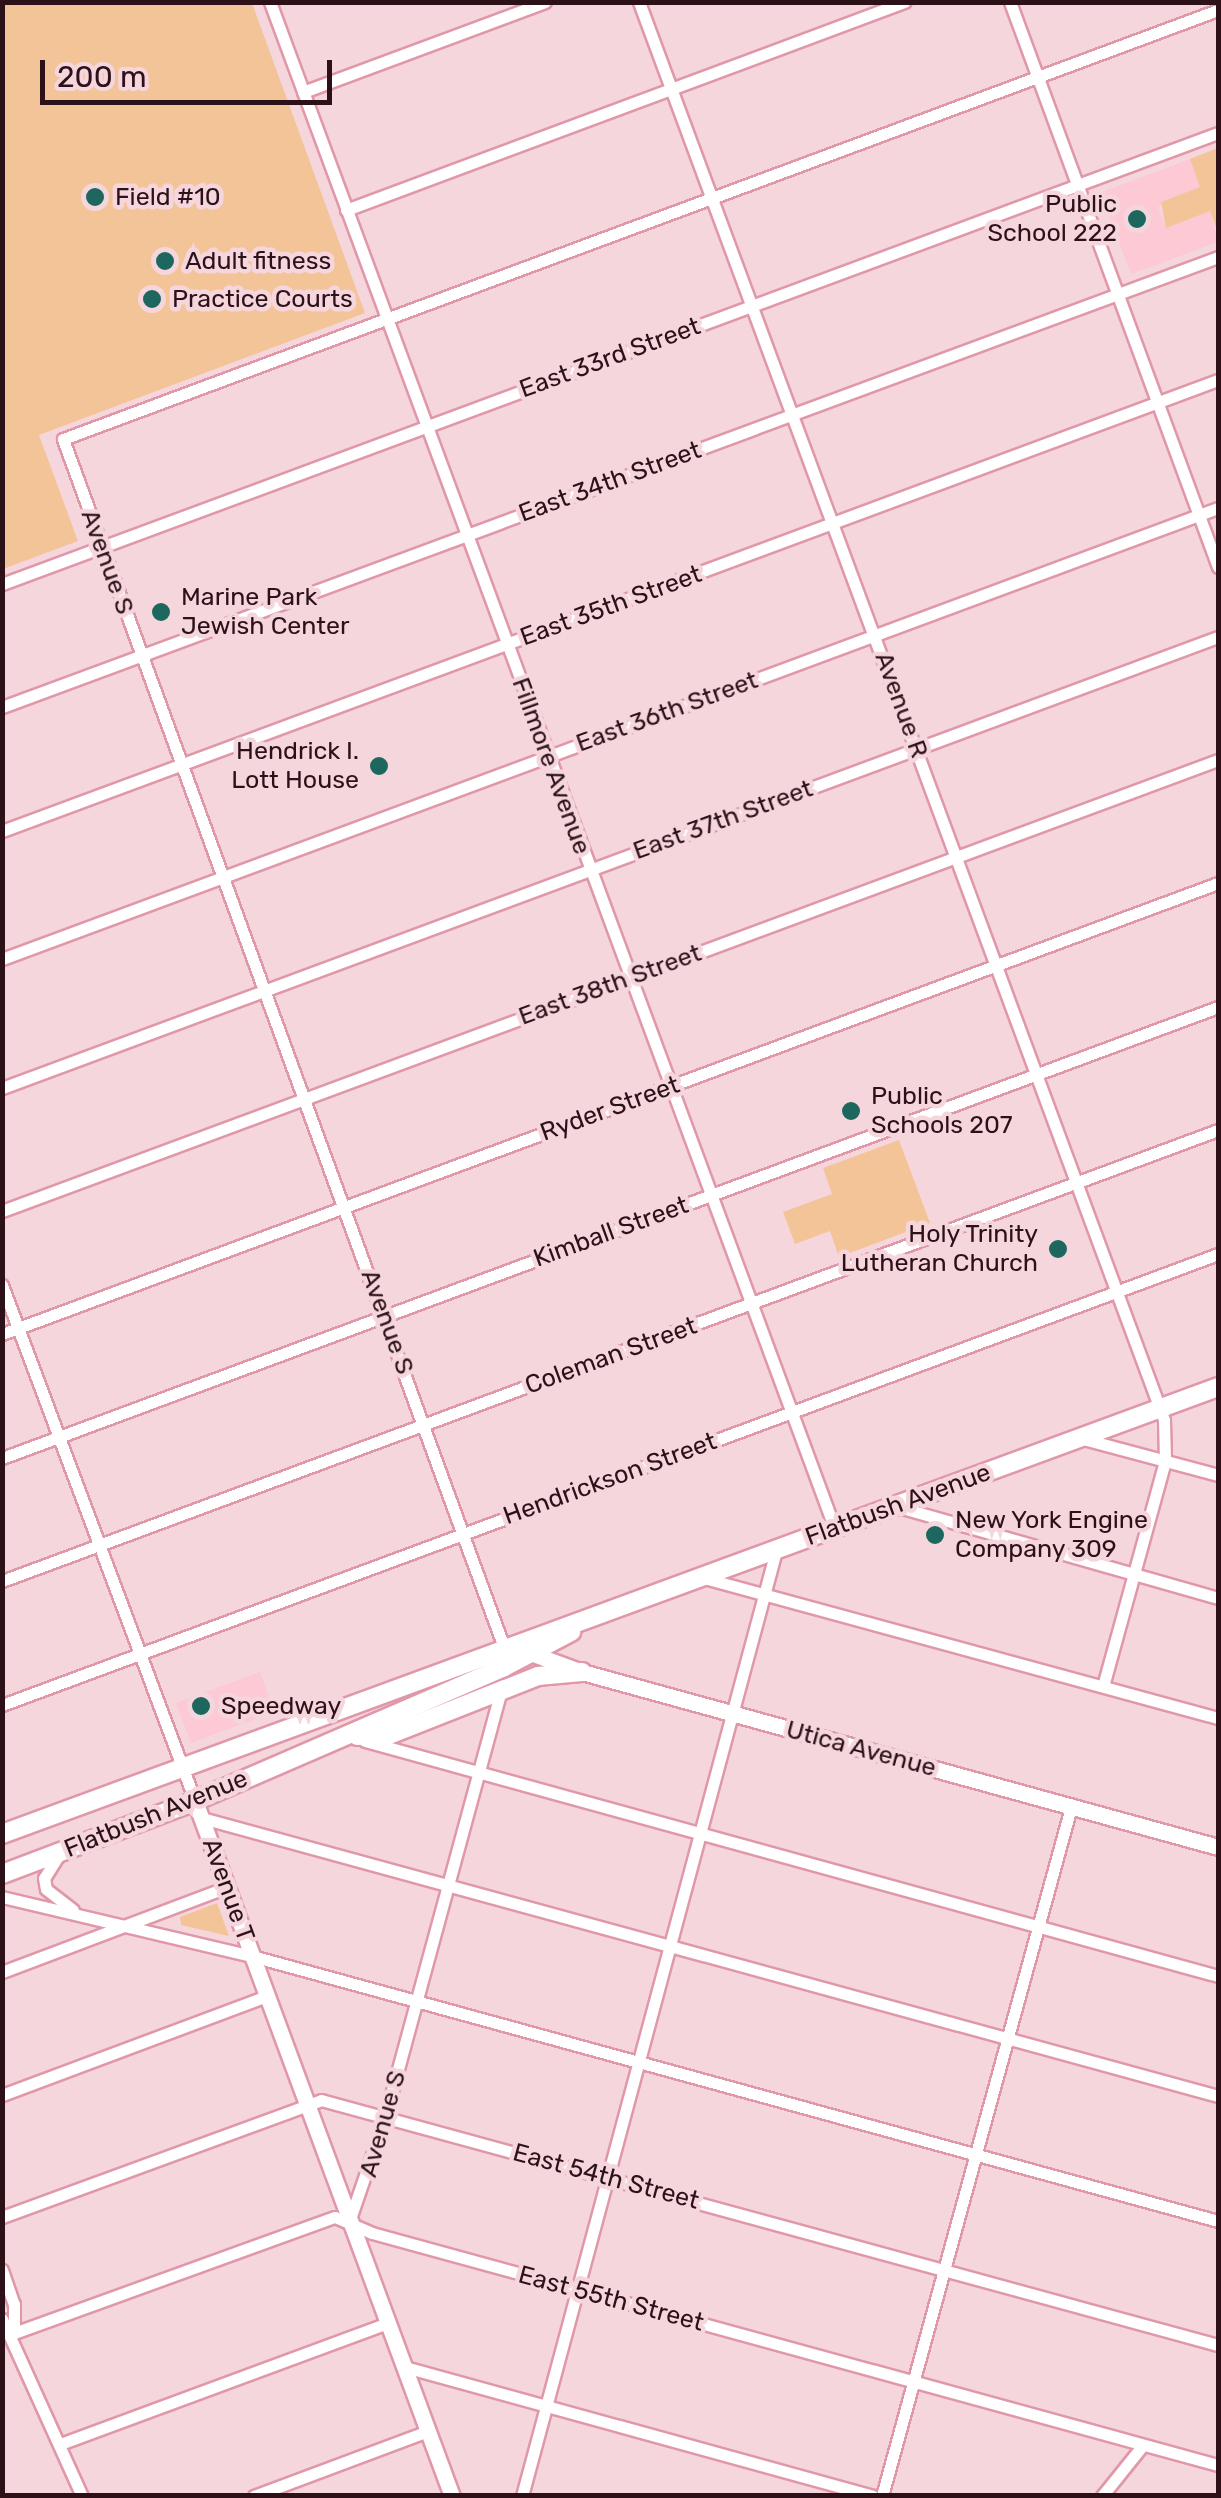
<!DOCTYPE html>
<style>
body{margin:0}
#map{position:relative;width:1221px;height:2498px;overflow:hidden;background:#f5d6dd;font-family:Rubik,sans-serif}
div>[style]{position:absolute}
.built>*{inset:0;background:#fcc9d4}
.green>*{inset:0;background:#f4c499}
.roads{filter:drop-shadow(2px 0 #e098a9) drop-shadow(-2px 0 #e098a9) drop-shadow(0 2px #e098a9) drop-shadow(0 -2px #e098a9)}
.minor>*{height:11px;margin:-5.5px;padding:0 5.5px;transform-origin:5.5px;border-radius:5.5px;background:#fff}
.secondary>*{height:15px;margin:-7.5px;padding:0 7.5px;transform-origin:7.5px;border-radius:7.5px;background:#fff}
.primary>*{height:18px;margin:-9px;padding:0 9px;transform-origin:9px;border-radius:9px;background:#fff}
.dots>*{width:28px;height:28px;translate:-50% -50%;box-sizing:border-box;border:5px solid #f5d6dd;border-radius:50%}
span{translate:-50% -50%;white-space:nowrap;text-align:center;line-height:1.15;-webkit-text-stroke:9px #f5d6dd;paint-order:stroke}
.poi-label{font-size:25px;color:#2c1119}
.left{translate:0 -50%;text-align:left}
.right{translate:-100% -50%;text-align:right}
.street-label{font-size:25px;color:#2c1119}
.frame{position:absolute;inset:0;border:5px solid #2c1119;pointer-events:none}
.scale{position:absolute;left:40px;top:60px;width:292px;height:45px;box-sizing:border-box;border:5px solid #2c1119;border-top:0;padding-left:12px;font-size:30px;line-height:35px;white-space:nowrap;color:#2c1119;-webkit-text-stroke:8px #f5d6dd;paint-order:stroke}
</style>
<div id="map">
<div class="built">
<div style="clip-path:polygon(1190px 159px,1201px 187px,1158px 207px,1166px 227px,1210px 211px,1218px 242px,1131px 274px,1100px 193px)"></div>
<div style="clip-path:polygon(260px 1672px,274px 1712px,191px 1743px,176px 1703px)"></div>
</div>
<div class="green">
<div style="clip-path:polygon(3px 2px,252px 3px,365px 313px,39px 435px,78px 541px,3px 569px)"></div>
<div style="clip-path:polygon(1218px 148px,1218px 233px,1210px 211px,1166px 228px,1161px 202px,1200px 187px,1190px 159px)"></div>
<div style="clip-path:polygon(899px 1140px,930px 1223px,839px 1257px,830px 1231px,795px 1244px,783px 1212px,832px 1194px,823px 1168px)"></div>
<div style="clip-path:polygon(217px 1903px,229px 1936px,181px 1925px,180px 1917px)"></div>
</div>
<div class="roads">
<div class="minor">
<div style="left:270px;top:2px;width:1628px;rotate:69.7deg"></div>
<div style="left:639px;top:2px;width:1512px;rotate:69.68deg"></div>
<div style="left:1164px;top:1420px;width:41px;rotate:88.6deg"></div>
<div style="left:1165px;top:1461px;width:233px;rotate:105.4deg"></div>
<div style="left:1010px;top:2px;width:602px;rotate:69.79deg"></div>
<div style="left:303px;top:92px;width:258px;rotate:-20.4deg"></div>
<div style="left:346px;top:210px;width:596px;rotate:-20.44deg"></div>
<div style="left:2px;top:584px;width:1297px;rotate:-20.35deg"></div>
<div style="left:2px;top:707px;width:1297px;rotate:-20.31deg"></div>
<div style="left:2px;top:831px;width:1297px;rotate:-20.35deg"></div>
<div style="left:2px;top:959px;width:1297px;rotate:-20.35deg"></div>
<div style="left:2px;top:1088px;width:1297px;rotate:-20.35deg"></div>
<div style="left:2px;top:1211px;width:1297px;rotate:-20.35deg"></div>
<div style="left:2px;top:1285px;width:551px;rotate:69.49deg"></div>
<div style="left:2px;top:1334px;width:1297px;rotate:-20.35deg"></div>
<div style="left:1080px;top:1438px;width:143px;rotate:15deg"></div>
<div style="left:2px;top:1458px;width:1297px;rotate:-20.35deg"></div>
<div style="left:895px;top:1506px;width:336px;rotate:15.9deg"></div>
<div style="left:704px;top:1578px;width:533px;rotate:15.24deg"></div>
<div style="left:2px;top:1581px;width:1297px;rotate:-20.35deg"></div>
<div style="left:506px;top:1653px;width:1292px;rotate:-110.05deg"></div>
<div style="left:63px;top:439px;width:1232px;rotate:-20.38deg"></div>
<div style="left:2px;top:1705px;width:1297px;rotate:-20.35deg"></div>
<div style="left:365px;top:1741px;width:885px;rotate:15.4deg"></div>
<div style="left:202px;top:1818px;width:1053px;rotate:15.3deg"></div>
<div style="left:58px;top:1856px;width:26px;rotate:122deg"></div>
<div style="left:44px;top:1878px;width:11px;rotate:80deg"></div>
<div style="left:46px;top:1889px;width:34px;rotate:38deg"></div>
<div style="left:2px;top:1897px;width:257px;rotate:13.3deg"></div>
<div style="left:252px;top:1956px;width:1002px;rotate:15.34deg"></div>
<div style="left:2px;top:1972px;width:241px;rotate:-20.7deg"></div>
<div style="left:2px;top:2095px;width:283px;rotate:-20.5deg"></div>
<div style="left:2px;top:2217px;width:340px;rotate:-20.1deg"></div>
<div style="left:321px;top:2100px;width:930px;rotate:15.28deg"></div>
<div style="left:350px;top:2219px;width:108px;rotate:-71.1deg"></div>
<div style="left:385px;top:2117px;width:447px;rotate:-74.8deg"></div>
<div style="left:2px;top:2270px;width:36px;rotate:71deg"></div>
<div style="left:14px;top:2304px;width:29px;rotate:90deg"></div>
<div style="left:2px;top:2319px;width:194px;rotate:65.7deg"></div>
<div style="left:14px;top:2333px;width:341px;rotate:-19.9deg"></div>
<div style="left:335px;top:2217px;width:40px;rotate:23.4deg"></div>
<div style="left:372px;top:2233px;width:877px;rotate:15.34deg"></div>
<div style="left:405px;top:2367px;width:485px;rotate:15.4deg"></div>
<div style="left:63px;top:2443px;width:346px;rotate:-20.3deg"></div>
<div style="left:254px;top:2496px;width:186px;rotate:-20.5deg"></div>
<div style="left:522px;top:2496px;width:979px;rotate:-74.96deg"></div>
<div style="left:882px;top:2496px;width:714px;rotate:-74.66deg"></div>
<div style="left:1102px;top:2496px;width:65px;rotate:-51.2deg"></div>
</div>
<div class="secondary">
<div style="left:525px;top:1651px;width:61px;rotate:20.2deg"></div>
<div style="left:582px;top:1672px;width:660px;rotate:15.38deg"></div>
<div style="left:195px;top:1801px;width:741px;rotate:69.71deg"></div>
</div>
<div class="primary">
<div style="left:357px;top:1736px;width:32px;rotate:-2deg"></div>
<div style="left:389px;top:1735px;width:160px;rotate:-21.6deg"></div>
<div style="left:538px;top:1676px;width:44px;rotate:-5.2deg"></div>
<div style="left:2px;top:1834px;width:1296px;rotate:-20.18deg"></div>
<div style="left:2px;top:1874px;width:206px;rotate:-20.7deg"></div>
<div style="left:195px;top:1801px;width:337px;rotate:-23.4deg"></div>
<div style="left:504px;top:1667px;width:76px;rotate:-27.6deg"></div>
</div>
</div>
<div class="dots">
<div style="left:95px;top:197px;background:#1d675e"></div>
<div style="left:1137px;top:219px;background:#1d675e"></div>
<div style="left:165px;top:261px;background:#1d675e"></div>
<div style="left:152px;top:299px;background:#1d675e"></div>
<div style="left:161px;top:612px;background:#1d675e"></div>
<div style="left:379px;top:766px;background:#1d675e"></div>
<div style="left:851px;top:1111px;background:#1d675e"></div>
<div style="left:1058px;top:1249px;background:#1d675e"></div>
<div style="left:935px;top:1535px;background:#1d675e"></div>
<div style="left:201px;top:1706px;background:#1d675e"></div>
</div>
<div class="poi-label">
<span class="left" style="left:115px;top:197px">Field #10</span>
<span class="right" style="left:1117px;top:219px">Public<br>School 222</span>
<span class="left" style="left:185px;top:261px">Adult fitness</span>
<span class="left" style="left:172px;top:299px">Practice Courts</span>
<span class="left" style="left:181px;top:612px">Marine Park<br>Jewish Center</span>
<span class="right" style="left:359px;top:766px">Hendrick I.<br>Lott House</span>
<span class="left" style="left:871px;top:1111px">Public<br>Schools 207</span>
<span class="right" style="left:1038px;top:1249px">Holy Trinity<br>Lutheran Church</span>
<span class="left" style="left:955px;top:1535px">New York Engine<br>Company 309</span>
<span class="left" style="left:221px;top:1706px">Speedway</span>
</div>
<div class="street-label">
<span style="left:610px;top:358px;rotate:-20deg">East 33rd Street</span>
<span style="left:610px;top:482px;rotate:-20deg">East 34th Street</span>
<span style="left:107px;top:562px;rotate:70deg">Avenue S</span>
<span style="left:611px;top:606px;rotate:-20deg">East 35th Street</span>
<span style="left:901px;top:705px;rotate:70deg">Avenue R</span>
<span style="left:667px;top:712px;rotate:-20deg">East 36th Street</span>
<span style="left:551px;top:766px;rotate:70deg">Fillmore Avenue</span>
<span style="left:723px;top:820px;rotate:-20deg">East 37th Street</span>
<span style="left:610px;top:985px;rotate:-20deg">East 38th Street</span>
<span style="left:610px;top:1109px;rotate:-20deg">Ryder Street</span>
<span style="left:611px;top:1232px;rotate:-20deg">Kimball Street</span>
<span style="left:387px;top:1322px;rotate:70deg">Avenue S</span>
<span style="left:611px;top:1356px;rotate:-20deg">Coleman Street</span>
<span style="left:610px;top:1479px;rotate:-20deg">Hendrickson Street</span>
<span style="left:898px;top:1505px;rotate:-20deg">Flatbush Avenue</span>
<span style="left:861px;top:1749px;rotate:15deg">Utica Avenue</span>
<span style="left:156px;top:1814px;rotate:-22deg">Flatbush Avenue</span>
<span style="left:228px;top:1890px;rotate:70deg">Avenue T</span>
<span style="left:383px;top:2124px;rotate:-74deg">Avenue S</span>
<span style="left:606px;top:2177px;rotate:15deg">East 54th Street</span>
<span style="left:611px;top:2299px;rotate:15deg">East 55th Street</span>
</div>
<div class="frame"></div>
<div class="scale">200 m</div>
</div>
